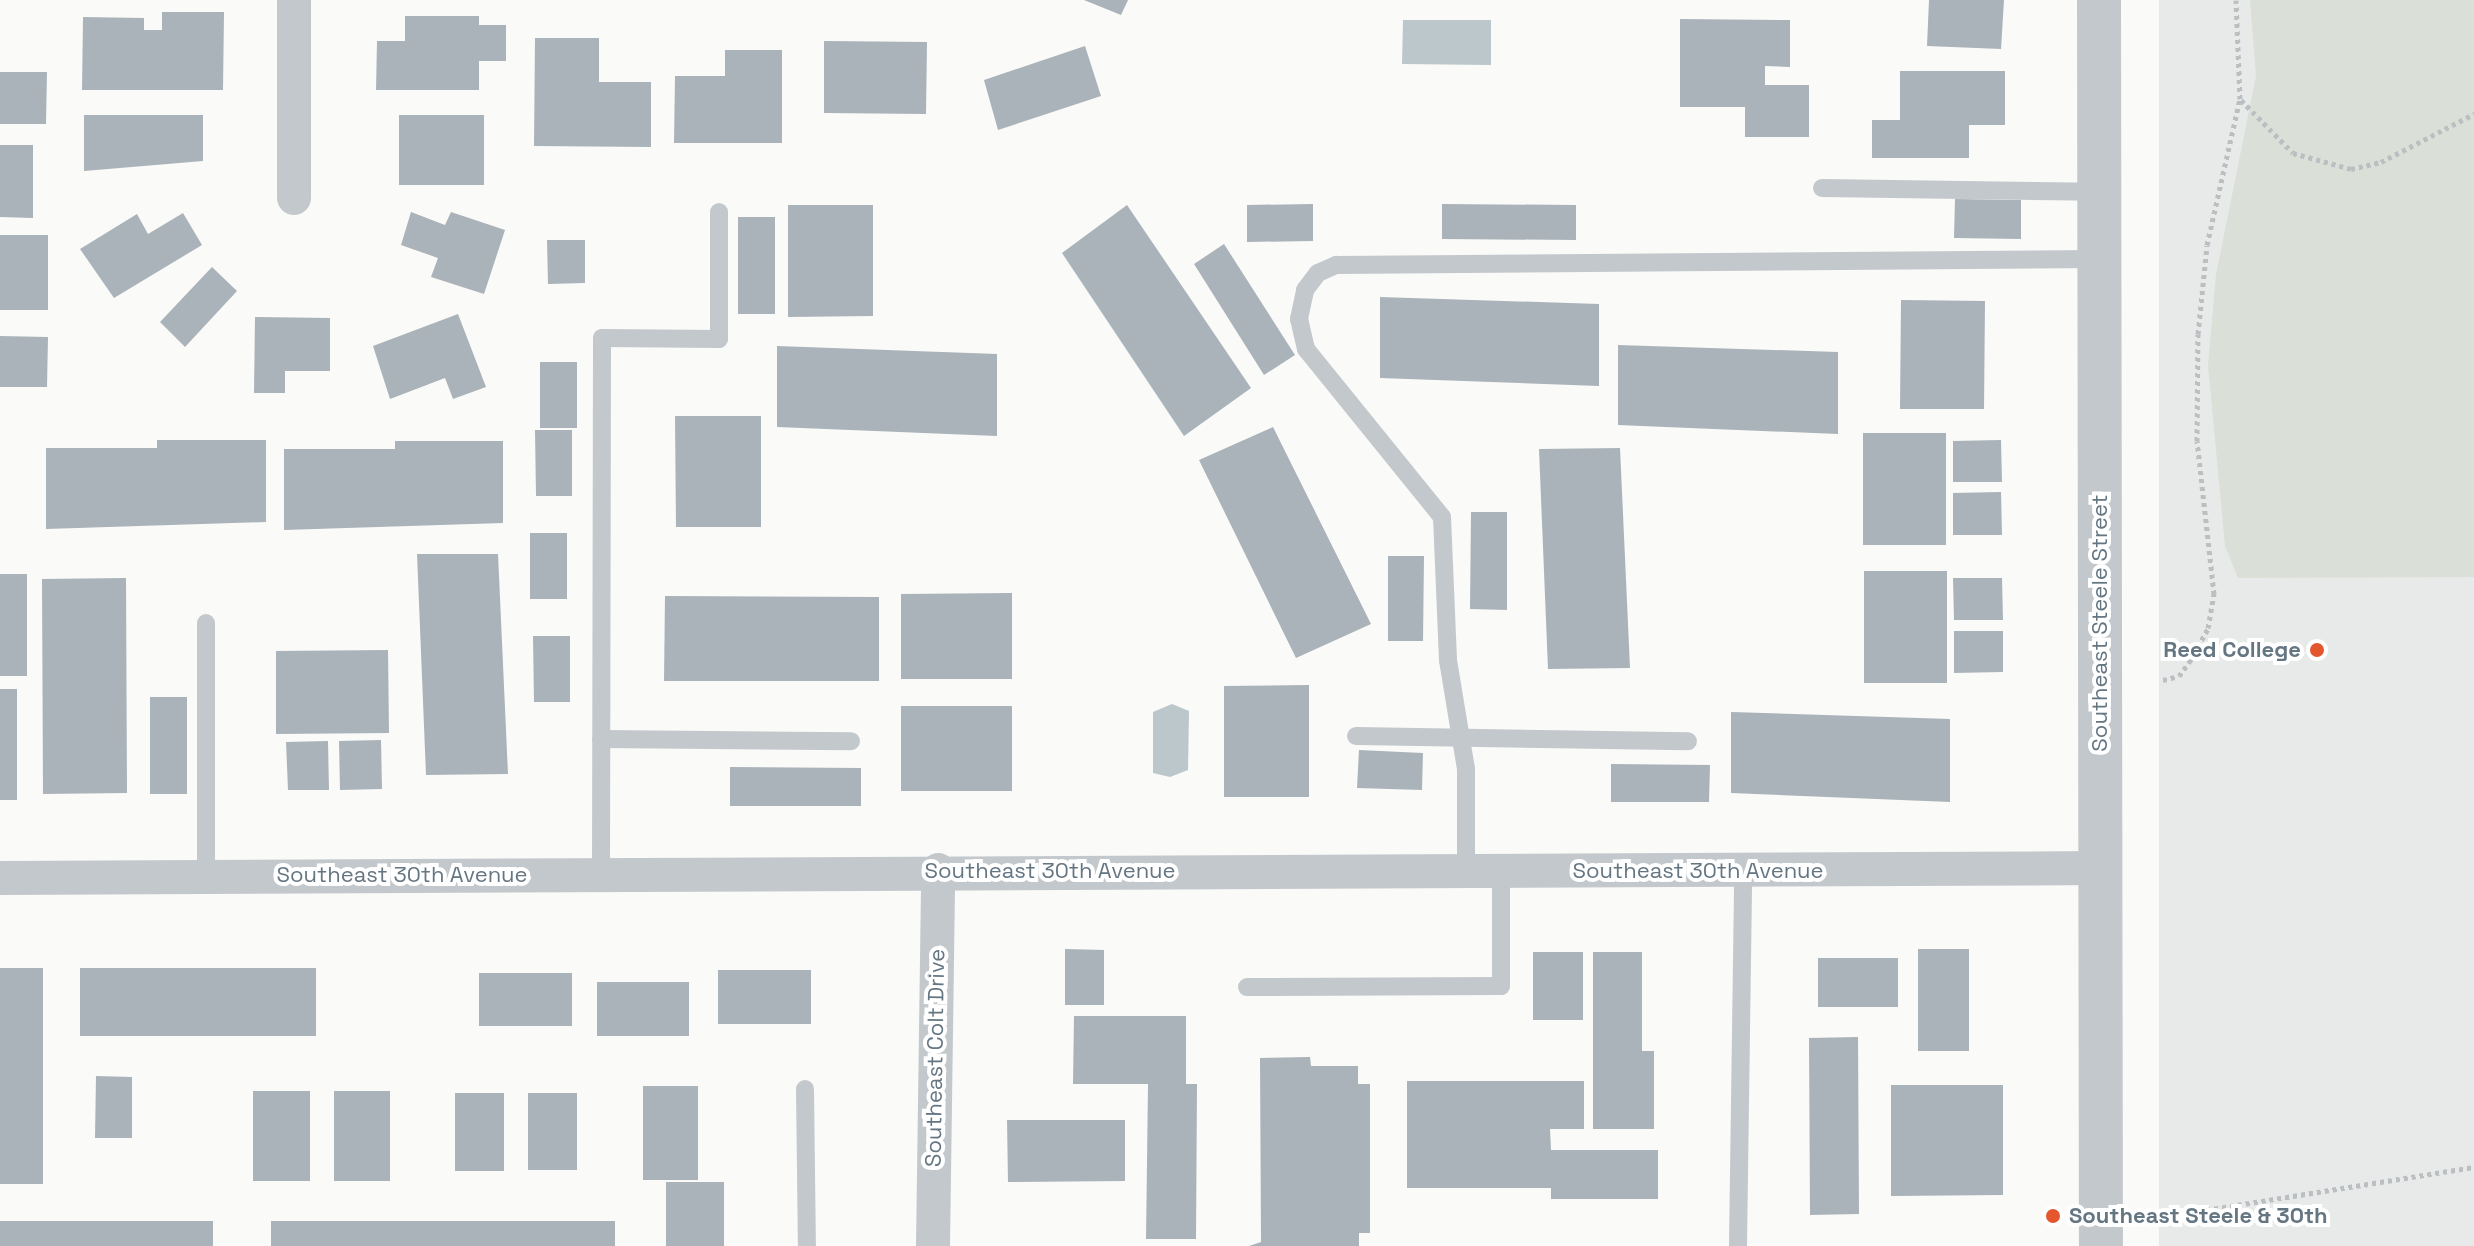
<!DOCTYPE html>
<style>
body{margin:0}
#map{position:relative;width:2474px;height:1246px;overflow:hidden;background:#fafaf8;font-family:"Space Grotesk",sans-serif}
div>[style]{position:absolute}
.built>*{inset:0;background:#e8e9e9}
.green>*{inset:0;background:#dadfd7}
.water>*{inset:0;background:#bbc7cb}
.building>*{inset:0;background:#aab3b9}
.path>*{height:5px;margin-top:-2.5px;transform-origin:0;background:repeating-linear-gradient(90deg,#bbbfc2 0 4px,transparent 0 8px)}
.service>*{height:18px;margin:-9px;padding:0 9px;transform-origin:9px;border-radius:9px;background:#c3c8cc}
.minor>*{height:34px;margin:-17px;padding:0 17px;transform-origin:17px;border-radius:17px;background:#c3c8cc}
.tertiary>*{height:44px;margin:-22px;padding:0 22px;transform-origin:22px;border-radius:22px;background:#c3c8cc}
.dots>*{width:22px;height:22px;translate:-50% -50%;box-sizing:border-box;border:4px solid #fff;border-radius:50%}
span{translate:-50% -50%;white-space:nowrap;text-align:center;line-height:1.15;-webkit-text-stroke:8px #fff;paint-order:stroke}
.street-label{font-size:22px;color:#657683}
.poi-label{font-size:22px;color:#657683;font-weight:700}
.right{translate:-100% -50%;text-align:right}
.left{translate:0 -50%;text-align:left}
</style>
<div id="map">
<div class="built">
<div style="clip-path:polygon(2159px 0,2474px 0,2474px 1246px,2159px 1246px)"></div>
</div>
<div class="green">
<div style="clip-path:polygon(2250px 0,2474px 0,2474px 577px,2238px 578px,2225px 546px,2208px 365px,2216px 275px,2256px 76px)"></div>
</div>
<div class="water">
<div style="clip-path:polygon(1403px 20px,1491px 20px,1491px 65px,1402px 64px)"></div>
<div style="clip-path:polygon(1172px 704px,1189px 711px,1188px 770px,1170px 777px,1153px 773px,1153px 712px)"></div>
</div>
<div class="building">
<div style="clip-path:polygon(1084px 0,1128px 0,1121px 15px)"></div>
<div style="clip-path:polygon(1929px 0,2004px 0,2001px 49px,1927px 46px)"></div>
<div style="clip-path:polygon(162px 12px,224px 12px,223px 90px,82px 90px,83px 17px,144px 18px,144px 30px,162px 30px)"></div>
<div style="clip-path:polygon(405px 16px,479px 16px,479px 25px,506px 25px,506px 61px,479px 61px,479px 90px,376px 90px,377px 41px,405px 41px)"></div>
<div style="clip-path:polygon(1680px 19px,1790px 20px,1790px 67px,1765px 66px,1765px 85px,1809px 85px,1809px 137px,1745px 137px,1745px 107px,1680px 107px)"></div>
<div style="clip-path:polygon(535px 38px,599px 38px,599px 82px,651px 82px,651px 147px,534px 146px)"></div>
<div style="clip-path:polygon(824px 41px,927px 42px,926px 114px,824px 113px)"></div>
<div style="clip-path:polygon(1085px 46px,1101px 96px,998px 130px,984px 80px)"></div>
<div style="clip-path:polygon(725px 50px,782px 50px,782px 143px,674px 143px,675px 76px,725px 76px)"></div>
<div style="clip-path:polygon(1900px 71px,2005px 71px,2005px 125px,1969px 125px,1969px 158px,1872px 158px,1872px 120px,1900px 120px)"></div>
<div style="clip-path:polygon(0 72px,47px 72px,46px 124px,0 124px)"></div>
<div style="clip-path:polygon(84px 115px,203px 115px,203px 161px,84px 171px)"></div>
<div style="clip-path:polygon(399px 115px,484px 115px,484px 185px,399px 185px)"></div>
<div style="clip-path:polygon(0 145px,33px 145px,33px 218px,0 217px)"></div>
<div style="clip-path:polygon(1955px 199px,2021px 200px,2021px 239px,1954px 238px)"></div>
<div style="clip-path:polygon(1313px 204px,1313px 241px,1247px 242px,1247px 205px)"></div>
<div style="clip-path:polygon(1442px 204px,1576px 205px,1576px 240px,1442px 239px)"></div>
<div style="clip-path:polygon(788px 205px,873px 205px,873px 316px,788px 317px)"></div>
<div style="clip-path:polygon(1127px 205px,1251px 388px,1184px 436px,1062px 253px)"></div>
<div style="clip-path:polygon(411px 212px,445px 225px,451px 212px,505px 230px,484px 294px,431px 277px,438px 258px,401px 245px)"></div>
<div style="clip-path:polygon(183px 213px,202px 245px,114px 298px,80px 249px,137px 214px,148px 234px)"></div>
<div style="clip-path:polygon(738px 217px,775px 217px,775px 314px,738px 314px)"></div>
<div style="clip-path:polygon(0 235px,48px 235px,48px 310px,0 310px)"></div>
<div style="clip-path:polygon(547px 240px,585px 240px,585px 283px,548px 284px)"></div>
<div style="clip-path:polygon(1224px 244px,1295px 355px,1264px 375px,1194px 264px)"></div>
<div style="clip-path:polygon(212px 267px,237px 291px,185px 347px,160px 322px)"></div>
<div style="clip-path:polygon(1380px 297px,1599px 304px,1599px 386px,1380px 378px)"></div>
<div style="clip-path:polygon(1901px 300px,1985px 301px,1984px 409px,1900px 409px)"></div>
<div style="clip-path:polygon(458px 314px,486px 387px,453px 399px,445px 378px,390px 399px,373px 346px)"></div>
<div style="clip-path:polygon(255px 317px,330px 318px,330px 371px,285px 371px,285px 393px,254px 393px)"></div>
<div style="clip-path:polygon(0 336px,48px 337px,47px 387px,0 387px)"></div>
<div style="clip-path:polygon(1618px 345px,1838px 352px,1838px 434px,1618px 425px)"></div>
<div style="clip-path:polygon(777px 346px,997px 354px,997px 436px,777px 427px)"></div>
<div style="clip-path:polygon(540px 362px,577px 362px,577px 428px,540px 428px)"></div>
<div style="clip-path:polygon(675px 416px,761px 416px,761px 527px,676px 527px)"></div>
<div style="clip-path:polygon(1273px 427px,1371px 624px,1296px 658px,1199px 460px)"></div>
<div style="clip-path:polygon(535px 430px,572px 430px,572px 496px,536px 496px)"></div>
<div style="clip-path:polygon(1863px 433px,1946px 433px,1946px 545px,1863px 545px)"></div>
<div style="clip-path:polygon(157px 440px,266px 440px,266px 522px,46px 529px,46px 448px,157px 448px)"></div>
<div style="clip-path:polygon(2001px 440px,2002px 482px,1953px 482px,1953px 441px)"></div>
<div style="clip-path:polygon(395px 441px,503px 441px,503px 523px,284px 530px,284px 449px,395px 449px)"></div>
<div style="clip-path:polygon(1620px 448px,1630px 668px,1548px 669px,1539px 449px)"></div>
<div style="clip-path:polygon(2001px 492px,2002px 535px,1953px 535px,1953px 493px)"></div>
<div style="clip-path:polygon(1471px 512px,1507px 512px,1507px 610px,1470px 609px)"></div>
<div style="clip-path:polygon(530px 533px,567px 533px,567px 599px,530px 599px)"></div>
<div style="clip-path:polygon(417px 554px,498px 554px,508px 774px,426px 775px)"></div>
<div style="clip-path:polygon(1388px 556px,1424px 556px,1423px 641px,1388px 641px)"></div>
<div style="clip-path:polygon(1864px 571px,1947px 571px,1947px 683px,1864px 683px)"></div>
<div style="clip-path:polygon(0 574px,27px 574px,27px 676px,0 676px)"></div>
<div style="clip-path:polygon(126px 578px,127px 793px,43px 794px,42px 579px)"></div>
<div style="clip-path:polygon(1953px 578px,2002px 578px,2003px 620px,1954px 620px)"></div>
<div style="clip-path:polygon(1012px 593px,1012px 679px,901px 679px,901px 594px)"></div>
<div style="clip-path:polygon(665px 596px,879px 597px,879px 681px,664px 681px)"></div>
<div style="clip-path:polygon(1954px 631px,2003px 631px,2003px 672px,1954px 673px)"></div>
<div style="clip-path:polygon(533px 636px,570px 636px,570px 702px,534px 702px)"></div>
<div style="clip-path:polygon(388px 650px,389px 733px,276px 734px,276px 651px)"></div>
<div style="clip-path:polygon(1309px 685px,1309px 797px,1224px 797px,1224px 686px)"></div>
<div style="clip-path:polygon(0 689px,17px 689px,17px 800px,0 800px)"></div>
<div style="clip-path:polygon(150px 697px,187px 697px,187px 794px,150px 794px)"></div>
<div style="clip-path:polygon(901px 706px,1012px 706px,1012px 791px,901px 791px)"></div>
<div style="clip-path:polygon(1731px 712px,1950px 719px,1950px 802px,1731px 793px)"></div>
<div style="clip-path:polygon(381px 740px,382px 789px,340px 790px,339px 741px)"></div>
<div style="clip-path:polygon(328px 741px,329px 790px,288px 790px,286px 742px)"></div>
<div style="clip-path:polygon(1359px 750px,1423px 753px,1422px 790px,1357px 788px)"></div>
<div style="clip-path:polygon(1611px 764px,1710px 765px,1709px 802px,1611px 802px)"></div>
<div style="clip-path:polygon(730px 767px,861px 768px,861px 806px,730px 806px)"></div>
<div style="clip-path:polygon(1065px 949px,1104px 950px,1104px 1005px,1065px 1005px)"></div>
<div style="clip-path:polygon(1918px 949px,1969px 949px,1969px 1051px,1918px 1051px)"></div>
<div style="clip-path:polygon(1533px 952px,1583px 952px,1583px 1020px,1533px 1020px)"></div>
<div style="clip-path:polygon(1593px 952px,1642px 952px,1642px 1051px,1654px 1051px,1654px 1129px,1593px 1129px)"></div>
<div style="clip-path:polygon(1818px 958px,1898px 958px,1898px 1007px,1818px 1007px)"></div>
<div style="clip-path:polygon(0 968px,43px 968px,43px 1184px,0 1184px)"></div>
<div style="clip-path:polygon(80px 968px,316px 968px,316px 1036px,80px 1036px)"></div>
<div style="clip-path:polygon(718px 970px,811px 970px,811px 1024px,718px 1024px)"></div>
<div style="clip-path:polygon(479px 973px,572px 973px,572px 1026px,479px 1026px)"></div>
<div style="clip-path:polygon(597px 982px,689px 982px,689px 1036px,597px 1036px)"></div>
<div style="clip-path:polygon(1074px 1016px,1186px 1016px,1186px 1084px,1197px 1084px,1196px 1239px,1146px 1239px,1148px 1084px,1073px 1084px)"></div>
<div style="clip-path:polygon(1858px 1037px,1859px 1214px,1810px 1215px,1809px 1038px)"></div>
<div style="clip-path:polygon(1310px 1057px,1311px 1066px,1358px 1066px,1358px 1084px,1370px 1084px,1370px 1233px,1359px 1233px,1359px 1246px,1249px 1246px,1261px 1242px,1260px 1058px)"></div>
<div style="clip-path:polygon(96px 1076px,132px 1077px,132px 1138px,95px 1138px)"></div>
<div style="clip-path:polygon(1407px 1081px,1584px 1081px,1584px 1129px,1550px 1129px,1551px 1150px,1658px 1150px,1658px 1199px,1551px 1199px,1551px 1188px,1407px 1188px)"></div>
<div style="clip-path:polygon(1891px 1085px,2003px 1085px,2003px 1195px,1891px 1196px)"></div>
<div style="clip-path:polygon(643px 1086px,698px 1086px,698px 1180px,643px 1180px)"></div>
<div style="clip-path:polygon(253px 1091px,310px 1091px,310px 1181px,253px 1181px)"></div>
<div style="clip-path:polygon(334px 1091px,390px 1091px,390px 1181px,334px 1181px)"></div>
<div style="clip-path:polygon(455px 1093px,504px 1093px,504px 1171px,455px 1171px)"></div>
<div style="clip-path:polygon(528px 1093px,577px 1093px,577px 1170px,528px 1170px)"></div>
<div style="clip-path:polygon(1007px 1120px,1125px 1120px,1125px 1181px,1008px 1182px)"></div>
<div style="clip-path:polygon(666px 1182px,724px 1182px,724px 1246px,666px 1246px)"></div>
<div style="clip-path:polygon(0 1221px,213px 1221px,213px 1246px,0 1246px)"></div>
<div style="clip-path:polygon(271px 1221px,615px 1221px,615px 1246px,271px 1246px)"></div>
</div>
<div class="path">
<div style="left:2241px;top:100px;width:74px;rotate:45.5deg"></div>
<div style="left:2293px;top:153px;width:60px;rotate:15.4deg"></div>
<div style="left:2351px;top:169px;width:31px;rotate:-13deg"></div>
<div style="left:2381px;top:162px;width:105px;rotate:-27.3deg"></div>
<div style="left:2163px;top:680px;width:16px;rotate:-14deg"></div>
<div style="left:2179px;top:676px;width:19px;rotate:-54deg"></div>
<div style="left:2190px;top:661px;width:38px;rotate:-61deg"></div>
<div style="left:2208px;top:628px;width:35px;rotate:-80deg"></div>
<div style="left:2214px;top:594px;width:154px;rotate:-96.3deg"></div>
<div style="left:2197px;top:441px;width:107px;rotate:-89.5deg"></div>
<div style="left:2198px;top:334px;width:89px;rotate:-84.2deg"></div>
<div style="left:2207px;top:245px;width:150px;rotate:-77.3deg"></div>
<div style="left:2240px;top:99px;width:99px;rotate:-92.3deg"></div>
<div style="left:2143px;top:1220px;width:335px;rotate:-9.1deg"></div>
</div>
<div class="service">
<div style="left:1822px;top:188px;width:276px;rotate:0.8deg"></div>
<div style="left:206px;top:623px;width:254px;rotate:90deg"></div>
<div style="left:1356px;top:736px;width:332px;rotate:0.9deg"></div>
<div style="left:601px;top:739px;width:250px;rotate:0.5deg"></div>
<div style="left:1466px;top:871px;width:102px;rotate:-90deg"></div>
<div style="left:1466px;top:769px;width:110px;rotate:-99.4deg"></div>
<div style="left:1448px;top:660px;width:143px;rotate:-92.4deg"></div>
<div style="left:1442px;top:517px;width:216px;rotate:-129deg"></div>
<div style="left:1306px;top:349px;width:31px;rotate:-103deg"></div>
<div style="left:1299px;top:319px;width:30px;rotate:-78deg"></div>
<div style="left:1305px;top:290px;width:21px;rotate:-53deg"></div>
<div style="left:1318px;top:273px;width:20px;rotate:-24deg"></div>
<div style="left:1336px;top:265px;width:763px;rotate:-0.45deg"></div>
<div style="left:601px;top:873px;width:535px;rotate:-89.89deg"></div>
<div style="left:602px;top:338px;width:117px;rotate:0.5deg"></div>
<div style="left:719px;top:339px;width:127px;rotate:-90deg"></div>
<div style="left:1247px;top:987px;width:254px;rotate:-0.2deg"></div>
<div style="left:1501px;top:986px;width:115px;rotate:-90deg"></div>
<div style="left:805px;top:1089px;width:157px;rotate:89.3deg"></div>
<div style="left:1738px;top:1246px;width:374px;rotate:-89.2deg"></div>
</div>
<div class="minor">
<div style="left:294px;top:0;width:198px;rotate:90deg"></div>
<div style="left:0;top:878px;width:2100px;rotate:-0.27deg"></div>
<div style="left:933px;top:1246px;width:376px;rotate:-89.2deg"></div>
</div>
<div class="tertiary">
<div style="left:2099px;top:0;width:1246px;rotate:89.91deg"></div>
</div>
<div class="dots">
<div style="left:2317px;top:650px;background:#e4572e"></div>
<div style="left:2053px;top:1216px;background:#e4572e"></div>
</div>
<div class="street-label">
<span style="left:2100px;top:623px;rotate:-90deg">Southeast Steele Street</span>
<span style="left:1050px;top:871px">Southeast 30th Avenue</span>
<span style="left:1698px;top:871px">Southeast 30th Avenue</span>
<span style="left:402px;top:875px">Southeast 30th Avenue</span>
<span style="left:935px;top:1058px;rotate:-89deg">Southeast Colt Drive</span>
</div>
<div class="poi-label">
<span class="right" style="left:2301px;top:650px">Reed College</span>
<span class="left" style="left:2069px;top:1216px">Southeast Steele &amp; 30th</span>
</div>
</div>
